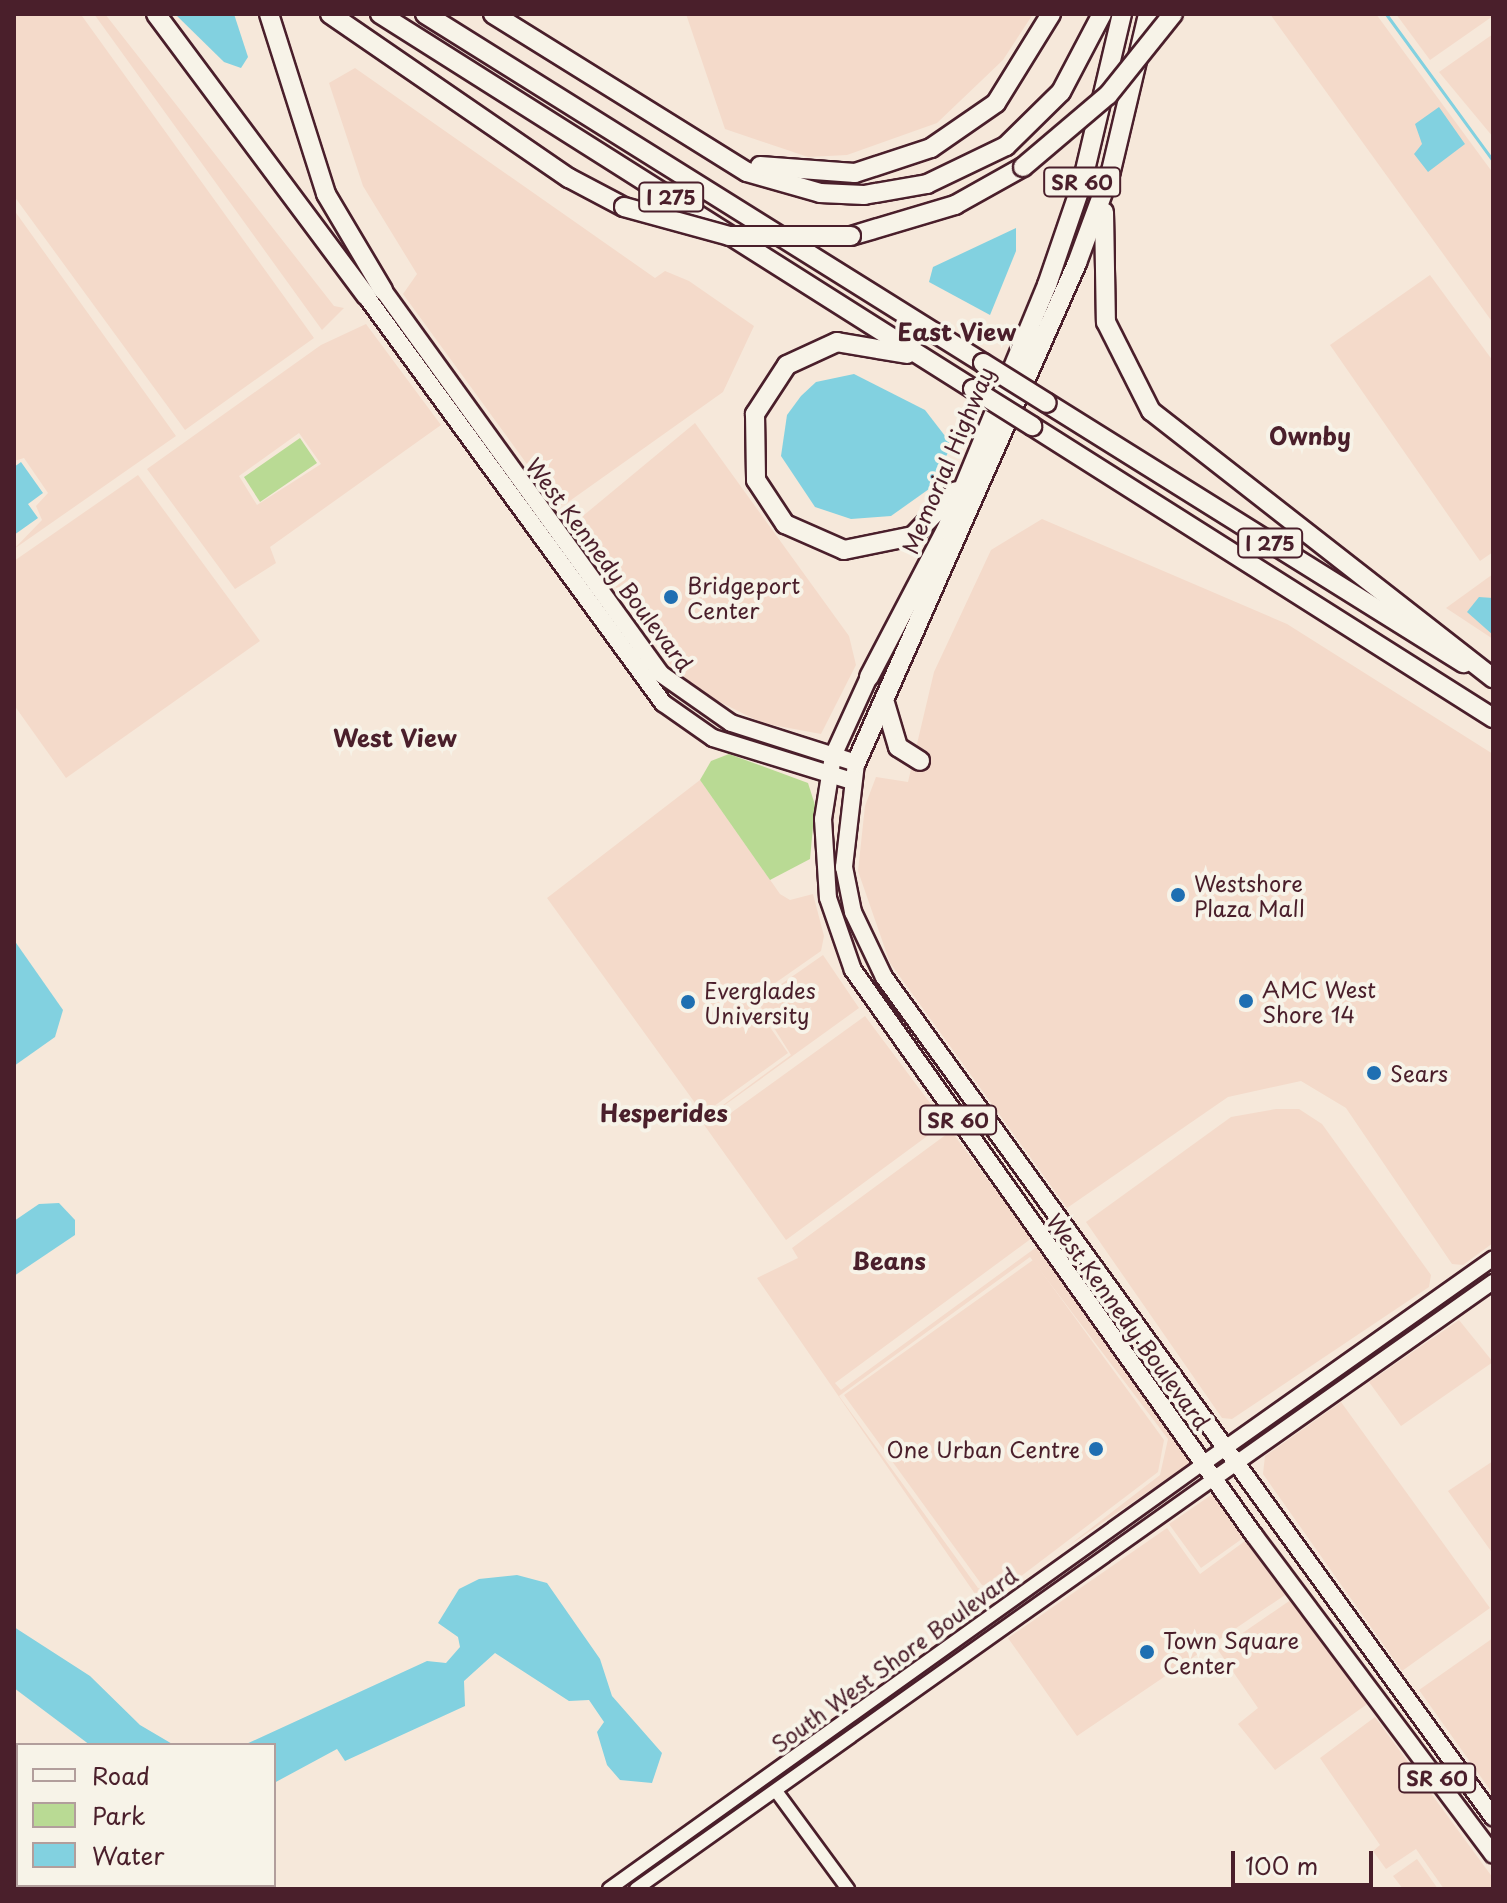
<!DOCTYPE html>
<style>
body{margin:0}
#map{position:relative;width:1507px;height:1903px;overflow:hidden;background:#f6e8da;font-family:"Playpen Sans",sans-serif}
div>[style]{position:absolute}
.built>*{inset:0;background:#f4daca}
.green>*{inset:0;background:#b9da94}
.water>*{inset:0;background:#82d1e0}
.stream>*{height:3px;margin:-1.5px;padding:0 1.5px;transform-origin:1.5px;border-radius:1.5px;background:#82d1e0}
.roads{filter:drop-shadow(2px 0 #4a1f2b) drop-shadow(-2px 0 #4a1f2b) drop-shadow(0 2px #4a1f2b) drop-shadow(0 -2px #4a1f2b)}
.tertiary>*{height:12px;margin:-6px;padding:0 6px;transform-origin:6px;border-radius:6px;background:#f7f3e8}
.secondary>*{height:14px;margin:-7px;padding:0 7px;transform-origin:7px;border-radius:7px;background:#f7f3e8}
.primary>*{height:16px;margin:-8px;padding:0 8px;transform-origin:8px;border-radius:8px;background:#f7f3e8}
.motorway>*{height:18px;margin:-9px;padding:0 9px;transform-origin:9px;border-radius:9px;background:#f7f3e8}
.bridges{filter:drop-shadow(2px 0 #4a1f2b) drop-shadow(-2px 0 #4a1f2b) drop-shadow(0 2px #4a1f2b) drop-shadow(0 -2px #4a1f2b)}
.motorway-bridge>*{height:18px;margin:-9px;padding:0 9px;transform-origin:9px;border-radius:9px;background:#f7f3e8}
.dots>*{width:22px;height:22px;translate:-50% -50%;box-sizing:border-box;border:4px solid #f7f3e8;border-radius:50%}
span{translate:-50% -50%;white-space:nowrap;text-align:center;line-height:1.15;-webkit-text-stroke:8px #f7f3e8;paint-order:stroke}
.shield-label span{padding:2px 6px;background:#f7f3e8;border:2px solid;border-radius:6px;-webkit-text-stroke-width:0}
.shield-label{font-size:20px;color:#4a1f2b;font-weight:700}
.street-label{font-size:22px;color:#4a1f2b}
.poi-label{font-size:22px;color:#4a1f2b}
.left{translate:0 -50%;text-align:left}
.right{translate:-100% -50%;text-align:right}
.neighbourhood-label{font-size:24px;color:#4a1f2b;font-weight:700}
.frame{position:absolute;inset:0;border:16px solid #4a1f2b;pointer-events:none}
.legend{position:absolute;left:16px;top:1743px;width:260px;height:144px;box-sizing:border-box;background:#f7f3e8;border:2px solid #b29e9c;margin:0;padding:10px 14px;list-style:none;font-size:24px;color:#4a1f2b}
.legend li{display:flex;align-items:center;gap:16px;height:40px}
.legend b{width:40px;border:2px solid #b29e9c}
.scale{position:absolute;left:1231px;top:1851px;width:142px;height:36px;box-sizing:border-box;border:4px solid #4a1f2b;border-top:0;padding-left:10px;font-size:24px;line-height:28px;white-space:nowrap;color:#4a1f2b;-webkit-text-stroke:6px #f7f3e8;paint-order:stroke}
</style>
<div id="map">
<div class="built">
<div style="clip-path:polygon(14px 14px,82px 16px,314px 338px,185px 430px,14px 196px)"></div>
<div style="clip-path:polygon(94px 14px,105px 14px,334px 306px,344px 308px,322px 330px)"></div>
<div style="clip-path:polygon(686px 14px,1033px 14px,1003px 60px,937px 123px,847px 155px,808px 157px,725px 129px)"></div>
<div style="clip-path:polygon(1270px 14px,1376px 14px,1493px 173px,1493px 323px)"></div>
<div style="clip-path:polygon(1396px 14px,1493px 14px,1493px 16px,1430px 60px)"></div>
<div style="clip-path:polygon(1493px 34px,1493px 137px,1439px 72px)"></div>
<div style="clip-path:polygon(355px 68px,655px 278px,665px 271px,689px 281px,754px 326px,723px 392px,564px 505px,556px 504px,403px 294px,417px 274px,363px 186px,329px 83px)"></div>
<div style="clip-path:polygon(14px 210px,176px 436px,14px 549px,42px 520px,36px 506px,48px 493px,24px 458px,14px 461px)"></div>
<div style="clip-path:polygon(1430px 275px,1493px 361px,1493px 552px,1480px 561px,1330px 345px)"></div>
<div style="clip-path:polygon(evenodd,366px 324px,441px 425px,270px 547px,276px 563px,235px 589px,147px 469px,321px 345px,366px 324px,299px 433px,321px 464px,257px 505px,239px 476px,299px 433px)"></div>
<div style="clip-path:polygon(695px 423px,849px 636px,856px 665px,821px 734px,762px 723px,702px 693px,672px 666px,572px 525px)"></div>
<div style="clip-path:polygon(138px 475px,260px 641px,66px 778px,14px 705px,14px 561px)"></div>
<div style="clip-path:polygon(1042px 519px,1287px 624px,1493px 754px,1493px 1243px,1463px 1265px,1452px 1264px,1346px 1108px,1301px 1081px,1228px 1097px,1067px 1208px,890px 963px,858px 871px,865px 806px,876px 777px,908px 782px,934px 672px,991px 550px)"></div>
<div style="clip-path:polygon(1493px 574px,1493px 639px,1446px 608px)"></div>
<div style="clip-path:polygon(700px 780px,780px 894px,790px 900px,813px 894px,824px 936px,821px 951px,751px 1000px,788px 1053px,703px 1114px,547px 898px)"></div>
<div style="clip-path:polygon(823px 955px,859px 1008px,722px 1107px,728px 1115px,865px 1016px,945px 1123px,786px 1240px,685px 1098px,704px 1119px,791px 1055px,757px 1001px)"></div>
<div style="clip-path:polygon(1276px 1109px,1299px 1109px,1322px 1124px,1431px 1275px,1429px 1287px,1232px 1419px,1222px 1418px,1086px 1222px,1231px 1117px)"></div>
<div style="clip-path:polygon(951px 1131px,1032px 1238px,835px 1383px,841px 1390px,1038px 1246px,1195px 1460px,1068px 1546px,1160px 1475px,1168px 1439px,1030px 1257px,839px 1396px,978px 1588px,997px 1594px,982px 1604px,757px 1278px,798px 1258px,792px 1248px)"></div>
<div style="clip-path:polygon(1033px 1260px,1164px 1440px,1158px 1472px,1003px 1590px,982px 1585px,844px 1395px)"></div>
<div style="clip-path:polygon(1459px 1320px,1493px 1362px,1401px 1426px,1369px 1382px)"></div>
<div style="clip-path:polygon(1341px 1402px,1490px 1608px,1402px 1671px,1263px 1474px,1265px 1456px)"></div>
<div style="clip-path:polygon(1493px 1461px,1493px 1554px,1448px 1491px)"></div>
<div style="clip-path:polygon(1217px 1491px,1246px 1536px,1201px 1568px,1169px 1524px)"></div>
<div style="clip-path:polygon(1167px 1528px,1200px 1574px,1245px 1541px,1285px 1595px,1077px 1736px,1008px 1638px)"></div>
<div style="clip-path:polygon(1295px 1597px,1370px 1702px,1275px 1770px,1238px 1724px,1258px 1708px,1218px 1650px)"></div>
<div style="clip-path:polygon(1493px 1638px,1493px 1794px,1419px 1690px)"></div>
<div style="clip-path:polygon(1375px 1717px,1493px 1878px,1493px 1889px,1444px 1889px,1416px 1849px,1386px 1869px,1373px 1851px,1380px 1845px,1320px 1758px)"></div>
<div style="clip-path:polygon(1417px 1859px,1438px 1889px,1403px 1889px,1393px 1876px)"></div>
</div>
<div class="green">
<div style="clip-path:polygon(300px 438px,317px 463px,260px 502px,244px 477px)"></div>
<div style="clip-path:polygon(729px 754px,808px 783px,815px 805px,810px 859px,770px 880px,700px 780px,711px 761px)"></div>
</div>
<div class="water">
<div style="clip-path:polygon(175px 14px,234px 14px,248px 57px,241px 68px,224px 62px)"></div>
<div style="clip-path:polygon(1439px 107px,1465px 144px,1428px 172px,1414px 154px,1422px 144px,1415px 124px)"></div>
<div style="clip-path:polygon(1016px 228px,1016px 251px,990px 315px,929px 282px,933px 267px)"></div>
<div style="clip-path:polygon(854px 374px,925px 410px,952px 445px,929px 489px,891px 516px,851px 519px,815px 507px,781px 456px,787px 415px,801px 396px,816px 382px)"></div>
<div style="clip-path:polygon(21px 462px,43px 493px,28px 504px,38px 518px,14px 535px,14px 467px)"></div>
<div style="clip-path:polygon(1479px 597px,1493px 598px,1493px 635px,1467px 612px)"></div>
<div style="clip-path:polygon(14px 940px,63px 1010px,55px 1037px,14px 1066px)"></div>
<div style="clip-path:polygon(59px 1203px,75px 1220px,75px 1235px,14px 1276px,14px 1221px,39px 1204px)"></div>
<div style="clip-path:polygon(517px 1575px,547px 1583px,600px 1659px,612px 1696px,662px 1753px,652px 1783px,620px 1780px,607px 1765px,597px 1732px,604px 1722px,589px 1700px,569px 1701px,495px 1653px,464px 1681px,465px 1706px,345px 1761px,337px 1749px,274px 1783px,274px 1745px,244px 1745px,427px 1661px,446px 1663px,460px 1647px,458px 1637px,438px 1623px,459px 1589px,479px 1579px)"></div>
<div style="clip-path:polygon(14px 1627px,90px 1676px,140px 1725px,174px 1745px,90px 1745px,14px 1688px)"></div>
</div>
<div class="stream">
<div style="left:1386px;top:14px;width:182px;rotate:53.9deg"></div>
</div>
<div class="roads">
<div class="tertiary">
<div style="left:776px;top:1791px;width:122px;rotate:53.7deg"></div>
<div style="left:609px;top:1889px;width:732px;rotate:-35.6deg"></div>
<div style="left:636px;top:1889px;width:710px;rotate:-35.37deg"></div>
</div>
<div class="secondary">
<div style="left:1204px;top:1463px;width:354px;rotate:-35.3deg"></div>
<div style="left:1215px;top:1478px;width:340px;rotate:-35.2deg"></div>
</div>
<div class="primary">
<div style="left:383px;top:290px;width:474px;rotate:54.1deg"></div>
<div style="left:661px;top:674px;width:85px;rotate:35deg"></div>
<div style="left:731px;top:723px;width:131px;rotate:17.7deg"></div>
<div style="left:856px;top:763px;width:105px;rotate:96.6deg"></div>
<div style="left:844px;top:867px;width:46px;rotate:78.7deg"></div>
<div style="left:853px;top:912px;width:72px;rotate:64.5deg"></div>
<div style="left:884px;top:977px;width:1038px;rotate:54.06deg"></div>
<div style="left:366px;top:296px;width:504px;rotate:53.88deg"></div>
<div style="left:663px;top:703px;width:61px;rotate:35deg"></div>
<div style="left:713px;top:738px;width:145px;rotate:17.2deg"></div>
<div style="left:869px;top:677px;width:87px;rotate:114.5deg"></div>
<div style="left:833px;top:756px;width:64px;rotate:99deg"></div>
<div style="left:823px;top:819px;width:79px;rotate:86.4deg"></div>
<div style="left:828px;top:898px;width:76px;rotate:70.9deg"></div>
<div style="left:853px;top:970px;width:693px;rotate:54.64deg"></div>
<div style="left:1254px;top:1535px;width:399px;rotate:53.2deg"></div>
</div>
<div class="motorway">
<div style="left:156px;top:14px;width:352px;rotate:53.3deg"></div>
<div style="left:269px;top:14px;width:189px;rotate:72.4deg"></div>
<div style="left:326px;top:194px;width:112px;rotate:59.3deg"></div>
<div style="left:330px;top:14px;width:290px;rotate:34.5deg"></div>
<div style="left:569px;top:178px;width:62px;rotate:27.8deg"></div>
<div style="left:380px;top:14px;width:702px;rotate:32.31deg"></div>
<div style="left:425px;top:14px;width:658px;rotate:32.02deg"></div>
<div style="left:493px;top:14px;width:299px;rotate:31.9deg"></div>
<div style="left:747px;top:172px;width:76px;rotate:16deg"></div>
<div style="left:820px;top:193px;width:44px;rotate:2.6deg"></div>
<div style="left:864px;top:195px;width:64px;rotate:-9.9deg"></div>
<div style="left:927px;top:184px;width:88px;rotate:-25.7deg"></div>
<div style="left:1006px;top:146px;width:77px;rotate:-44.5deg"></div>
<div style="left:1061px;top:92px;width:88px;rotate:-62.3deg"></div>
<div style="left:760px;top:166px;width:95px;rotate:4.2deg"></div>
<div style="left:855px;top:173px;width:80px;rotate:-18.2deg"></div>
<div style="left:931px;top:148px;width:79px;rotate:-34.7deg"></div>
<div style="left:996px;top:103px;width:105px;rotate:-58.3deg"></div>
<div style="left:1104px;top:212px;width:110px;rotate:89deg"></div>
<div style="left:1106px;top:322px;width:100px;rotate:63.2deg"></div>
<div style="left:1151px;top:411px;width:434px;rotate:38deg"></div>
<div style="left:851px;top:236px;width:109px;rotate:-16.6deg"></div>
<div style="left:955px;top:205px;width:78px;rotate:-29.2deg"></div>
<div style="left:907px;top:354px;width:71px;rotate:-170.3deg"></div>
<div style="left:837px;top:342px;width:55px;rotate:155.3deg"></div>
<div style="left:787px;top:365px;width:59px;rotate:123.1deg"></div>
<div style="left:755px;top:414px;width:66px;rotate:89.1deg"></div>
<div style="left:756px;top:480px;width:53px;rotate:56.6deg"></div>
<div style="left:785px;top:524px;width:64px;rotate:23.8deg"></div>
<div style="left:844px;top:550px;width:70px;rotate:-11.5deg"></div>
<div style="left:913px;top:536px;width:62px;rotate:-46.3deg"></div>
<div style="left:1047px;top:403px;width:491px;rotate:32deg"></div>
<div style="left:1032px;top:426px;width:546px;rotate:32.35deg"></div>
<div style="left:869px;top:677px;width:166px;rotate:-62.4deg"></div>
<div style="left:946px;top:530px;width:265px;rotate:-67.6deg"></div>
<div style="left:1047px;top:285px;width:108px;rotate:-71.1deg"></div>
<div style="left:1082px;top:183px;width:174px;rotate:-76.7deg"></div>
<div style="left:885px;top:703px;width:46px;rotate:73.5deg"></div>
<div style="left:898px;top:747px;width:26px;rotate:32deg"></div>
<div style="left:856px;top:763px;width:547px;rotate:-66.15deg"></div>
<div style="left:1077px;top:263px;width:98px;rotate:-69.7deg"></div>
<div style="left:1111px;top:171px;width:161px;rotate:-76.7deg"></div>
</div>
</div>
<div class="bridges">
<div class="motorway-bridge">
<div style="left:1023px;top:167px;width:111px;rotate:-40.3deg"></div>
<div style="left:1108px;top:95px;width:104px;rotate:-51.3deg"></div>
<div style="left:624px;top:207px;width:109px;rotate:15.4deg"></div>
<div style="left:729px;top:236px;width:122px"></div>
<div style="left:983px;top:363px;width:75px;rotate:32deg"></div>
<div style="left:973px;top:389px;width:70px;rotate:32.1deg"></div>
</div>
</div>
<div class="dots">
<div style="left:671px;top:597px;background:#1f6fb2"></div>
<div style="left:1178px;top:895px;background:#1f6fb2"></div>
<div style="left:1246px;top:1001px;background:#1f6fb2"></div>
<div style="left:688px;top:1002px;background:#1f6fb2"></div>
<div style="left:1374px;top:1073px;background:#1f6fb2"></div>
<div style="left:1096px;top:1449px;background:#1f6fb2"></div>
<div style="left:1147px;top:1652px;background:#1f6fb2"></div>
</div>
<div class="shield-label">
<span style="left:1082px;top:182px">SR 60</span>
<span style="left:671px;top:197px">I 275</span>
<span style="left:1270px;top:543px">I 275</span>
<span style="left:958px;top:1120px">SR 60</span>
<span style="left:1437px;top:1778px">SR 60</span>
</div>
<div class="street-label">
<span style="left:947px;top:460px;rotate:-67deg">Memorial Highway</span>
<span style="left:610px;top:564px;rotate:53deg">West Kennedy Boulevard</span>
<span style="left:1129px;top:1321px;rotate:54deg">West Kennedy Boulevard</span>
<span style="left:894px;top:1659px;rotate:-36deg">South West Shore Boulevard</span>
</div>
<div class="poi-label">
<span class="left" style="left:687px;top:597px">Bridgeport<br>Center</span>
<span class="left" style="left:1194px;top:895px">Westshore<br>Plaza Mall</span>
<span class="left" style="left:1262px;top:1001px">AMC West<br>Shore 14</span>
<span class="left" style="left:704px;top:1002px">Everglades<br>University</span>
<span class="left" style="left:1390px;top:1073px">Sears</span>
<span class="right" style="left:1080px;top:1449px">One Urban Centre</span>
<span class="left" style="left:1163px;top:1652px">Town Square<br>Center</span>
</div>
<div class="neighbourhood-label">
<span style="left:957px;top:332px">East View</span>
<span style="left:1310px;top:436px">Ownby</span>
<span style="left:395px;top:738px">West View</span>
<span style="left:664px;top:1113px">Hesperides</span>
<span style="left:889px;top:1261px">Beans</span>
</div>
<div class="frame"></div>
<ul class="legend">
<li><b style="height:10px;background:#f7f3e8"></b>Road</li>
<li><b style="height:22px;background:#b9da94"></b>Park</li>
<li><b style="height:22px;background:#82d1e0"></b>Water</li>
</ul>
<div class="scale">100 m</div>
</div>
